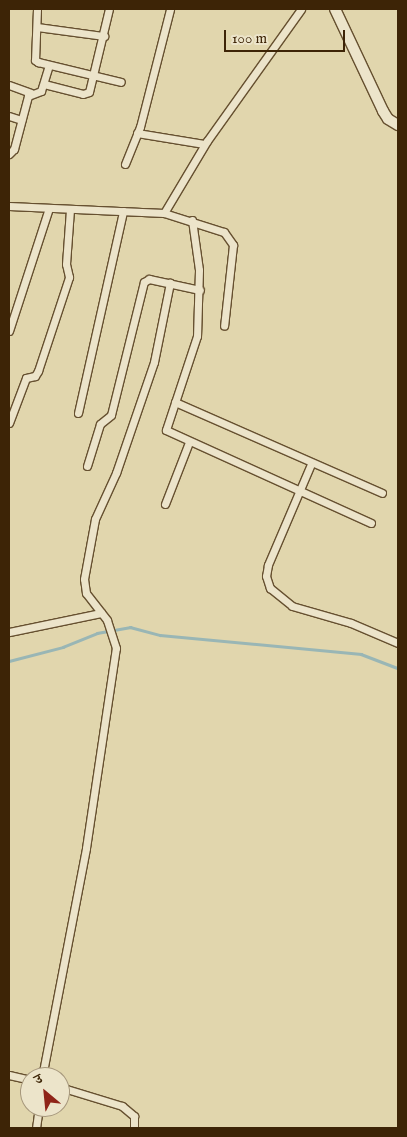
<!DOCTYPE html>
<meta charset="utf-8">
<style>
body{margin:0}
#map{position:relative;width:407px;height:1137px;overflow:hidden;background:#e1d6ad;font-family:"IM FELL English","Noto Serif Devanagari",serif}
div>[style]{position:absolute}
.stream>*{height:2.5px;margin:-1.25px;padding:0 1.25px;transform-origin:1.25px;border-radius:1.25px;background:#99b6b5}
.roads{filter:drop-shadow(1px 0 #665030) drop-shadow(-1px 0 #665030) drop-shadow(0 1px #665030) drop-shadow(0 -1px #665030)}
.street>*{height:7px;margin:-3.5px;padding:0 3.5px;transform-origin:3.5px;border-radius:3.5px;background:#ece4ca}
.secondary>*{height:10px;margin:-5px;padding:0 5px;transform-origin:5px;border-radius:5px;background:#ece4ca}
span{translate:-50% -50%;white-space:nowrap;text-align:center;line-height:1.15;-webkit-text-stroke:4px #ece4ca;paint-order:stroke}
.frame{position:absolute;inset:0;border:10px solid #3d2406;pointer-events:none}
.north{position:absolute;left:20px;top:1067px;width:50px;height:50px;box-sizing:border-box;background:#ece4ca;border:1px solid #a6977c;border-radius:50%;rotate:332deg;font-size:14px;font-weight:700;line-height:20px;text-align:center;color:#3d2406}
.north::after{content:'';display:block;margin:auto;width:18px;height:22px;background:#8f2418;clip-path:polygon(50% 0,100% 100%,50% 72%,0 100%)}
.scale{position:absolute;left:224px;top:30px;width:121px;height:22px;box-sizing:border-box;border:2px solid #3d2406;border-top:0;padding-left:6px;font-size:15px;line-height:18px;white-space:nowrap;color:#3d2406;-webkit-text-stroke:4px #ece4ca;paint-order:stroke}
</style>
<div id="map">
<div class="stream">
<div style="left:9px;top:661px;width:56px;rotate:-14.5deg"></div>
<div style="left:63px;top:647px;width:37px;rotate:-22deg"></div>
<div style="left:97px;top:633px;width:34px;rotate:-10deg"></div>
<div style="left:130px;top:627px;width:31px;rotate:15deg"></div>
<div style="left:160px;top:635px;width:202px;rotate:5.4deg"></div>
<div style="left:361px;top:654px;width:40px;rotate:21deg"></div>
</div>
<div class="roads">
<div class="street">
<div style="left:37px;top:9px;width:51px;rotate:92.2deg"></div>
<div style="left:35px;top:60px;width:4px;rotate:34deg"></div>
<div style="left:38px;top:62px;width:85px;rotate:13.5deg"></div>
<div style="left:37px;top:27px;width:68px;rotate:7.7deg"></div>
<div style="left:44px;top:84px;width:40px;rotate:14.4deg"></div>
<div style="left:83px;top:94px;width:6px;rotate:-18deg"></div>
<div style="left:89px;top:92px;width:85px;rotate:-76.5deg"></div>
<div style="left:9px;top:85px;width:23px;rotate:20deg"></div>
<div style="left:9px;top:116px;width:13px;rotate:18deg"></div>
<div style="left:137px;top:133px;width:68px;rotate:9.3deg"></div>
<div style="left:9px;top:154px;width:7px;rotate:-45deg"></div>
<div style="left:14px;top:149px;width:55px;rotate:-75.2deg"></div>
<div style="left:28px;top:96px;width:14px;rotate:-21deg"></div>
<div style="left:41px;top:91px;width:27px;rotate:-73deg"></div>
<div style="left:125px;top:164px;width:40px;rotate:-68deg"></div>
<div style="left:140px;top:127px;width:122px;rotate:-75.7deg"></div>
<div style="left:9px;top:206px;width:155px;rotate:2.6deg"></div>
<div style="left:164px;top:213px;width:63px;rotate:17.6deg"></div>
<div style="left:224px;top:232px;width:16px;rotate:55deg"></div>
<div style="left:233px;top:245px;width:81px;rotate:96.3deg"></div>
<div style="left:164px;top:213px;width:84px;rotate:-59.2deg"></div>
<div style="left:207px;top:141px;width:162px;rotate:-54.5deg"></div>
<div style="left:192px;top:220px;width:50px;rotate:82deg"></div>
<div style="left:199px;top:270px;width:66px;rotate:91.7deg"></div>
<div style="left:197px;top:336px;width:99px;rotate:108.3deg"></div>
<div style="left:166px;top:430px;width:225px;rotate:24.4deg"></div>
<div style="left:9px;top:331px;width:129px;rotate:-72deg"></div>
<div style="left:175px;top:402px;width:226px;rotate:23.7deg"></div>
<div style="left:78px;top:413px;width:207px;rotate:-77.4deg"></div>
<div style="left:9px;top:423px;width:48px;rotate:-69.3deg"></div>
<div style="left:26px;top:378px;width:9px;rotate:-13deg"></div>
<div style="left:35px;top:376px;width:6px;rotate:-59deg"></div>
<div style="left:38px;top:371px;width:99px;rotate:-71.7deg"></div>
<div style="left:69px;top:277px;width:13px;rotate:-103deg"></div>
<div style="left:66px;top:264px;width:55px;rotate:-85.8deg"></div>
<div style="left:311px;top:464px;width:110px;rotate:113.1deg"></div>
<div style="left:268px;top:565px;width:11px;rotate:100deg"></div>
<div style="left:266px;top:576px;width:13px;rotate:72deg"></div>
<div style="left:270px;top:588px;width:28px;rotate:39deg"></div>
<div style="left:292px;top:606px;width:61px;rotate:16.1deg"></div>
<div style="left:351px;top:623px;width:51px;rotate:23.1deg"></div>
<div style="left:87px;top:466px;width:44px;rotate:-72.8deg"></div>
<div style="left:100px;top:424px;width:14px;rotate:-39deg"></div>
<div style="left:111px;top:415px;width:137px;rotate:-76.1deg"></div>
<div style="left:144px;top:282px;width:6px;rotate:-31deg"></div>
<div style="left:149px;top:279px;width:52px;rotate:12.2deg"></div>
<div style="left:165px;top:504px;width:66px;rotate:-68.8deg"></div>
<div style="left:9px;top:632px;width:94px;rotate:-11.7deg"></div>
<div style="left:9px;top:1075px;width:22px;rotate:13deg"></div>
<div style="left:42px;top:1077px;width:233px;rotate:-79.1deg"></div>
<div style="left:86px;top:848px;width:202px;rotate:-81.5deg"></div>
<div style="left:116px;top:648px;width:29px;rotate:-108deg"></div>
<div style="left:107px;top:620px;width:34px;rotate:-128deg"></div>
<div style="left:86px;top:593px;width:14px;rotate:-98deg"></div>
<div style="left:84px;top:579px;width:61px;rotate:-79.6deg"></div>
<div style="left:95px;top:519px;width:51px;rotate:-65.5deg"></div>
<div style="left:116px;top:473px;width:117px;rotate:-71.1deg"></div>
<div style="left:154px;top:362px;width:81px;rotate:-78.6deg"></div>
<div style="left:60px;top:1087px;width:65px;rotate:17deg"></div>
<div style="left:122px;top:1106px;width:16px;rotate:40deg"></div>
<div style="left:134px;top:1116px;width:12px;rotate:90deg"></div>
<div style="left:36px;top:1128px;width:21px;rotate:-82deg"></div>
</div>
<div class="secondary">
<div style="left:335px;top:9px;width:113px;rotate:64.8deg"></div>
<div style="left:383px;top:111px;width:9px;rotate:58deg"></div>
<div style="left:388px;top:119px;width:12px;rotate:31deg"></div>
</div>
</div>
<div class="frame"></div>
<div class="north">उ</div>
<div class="scale">100 m</div>
</div>
